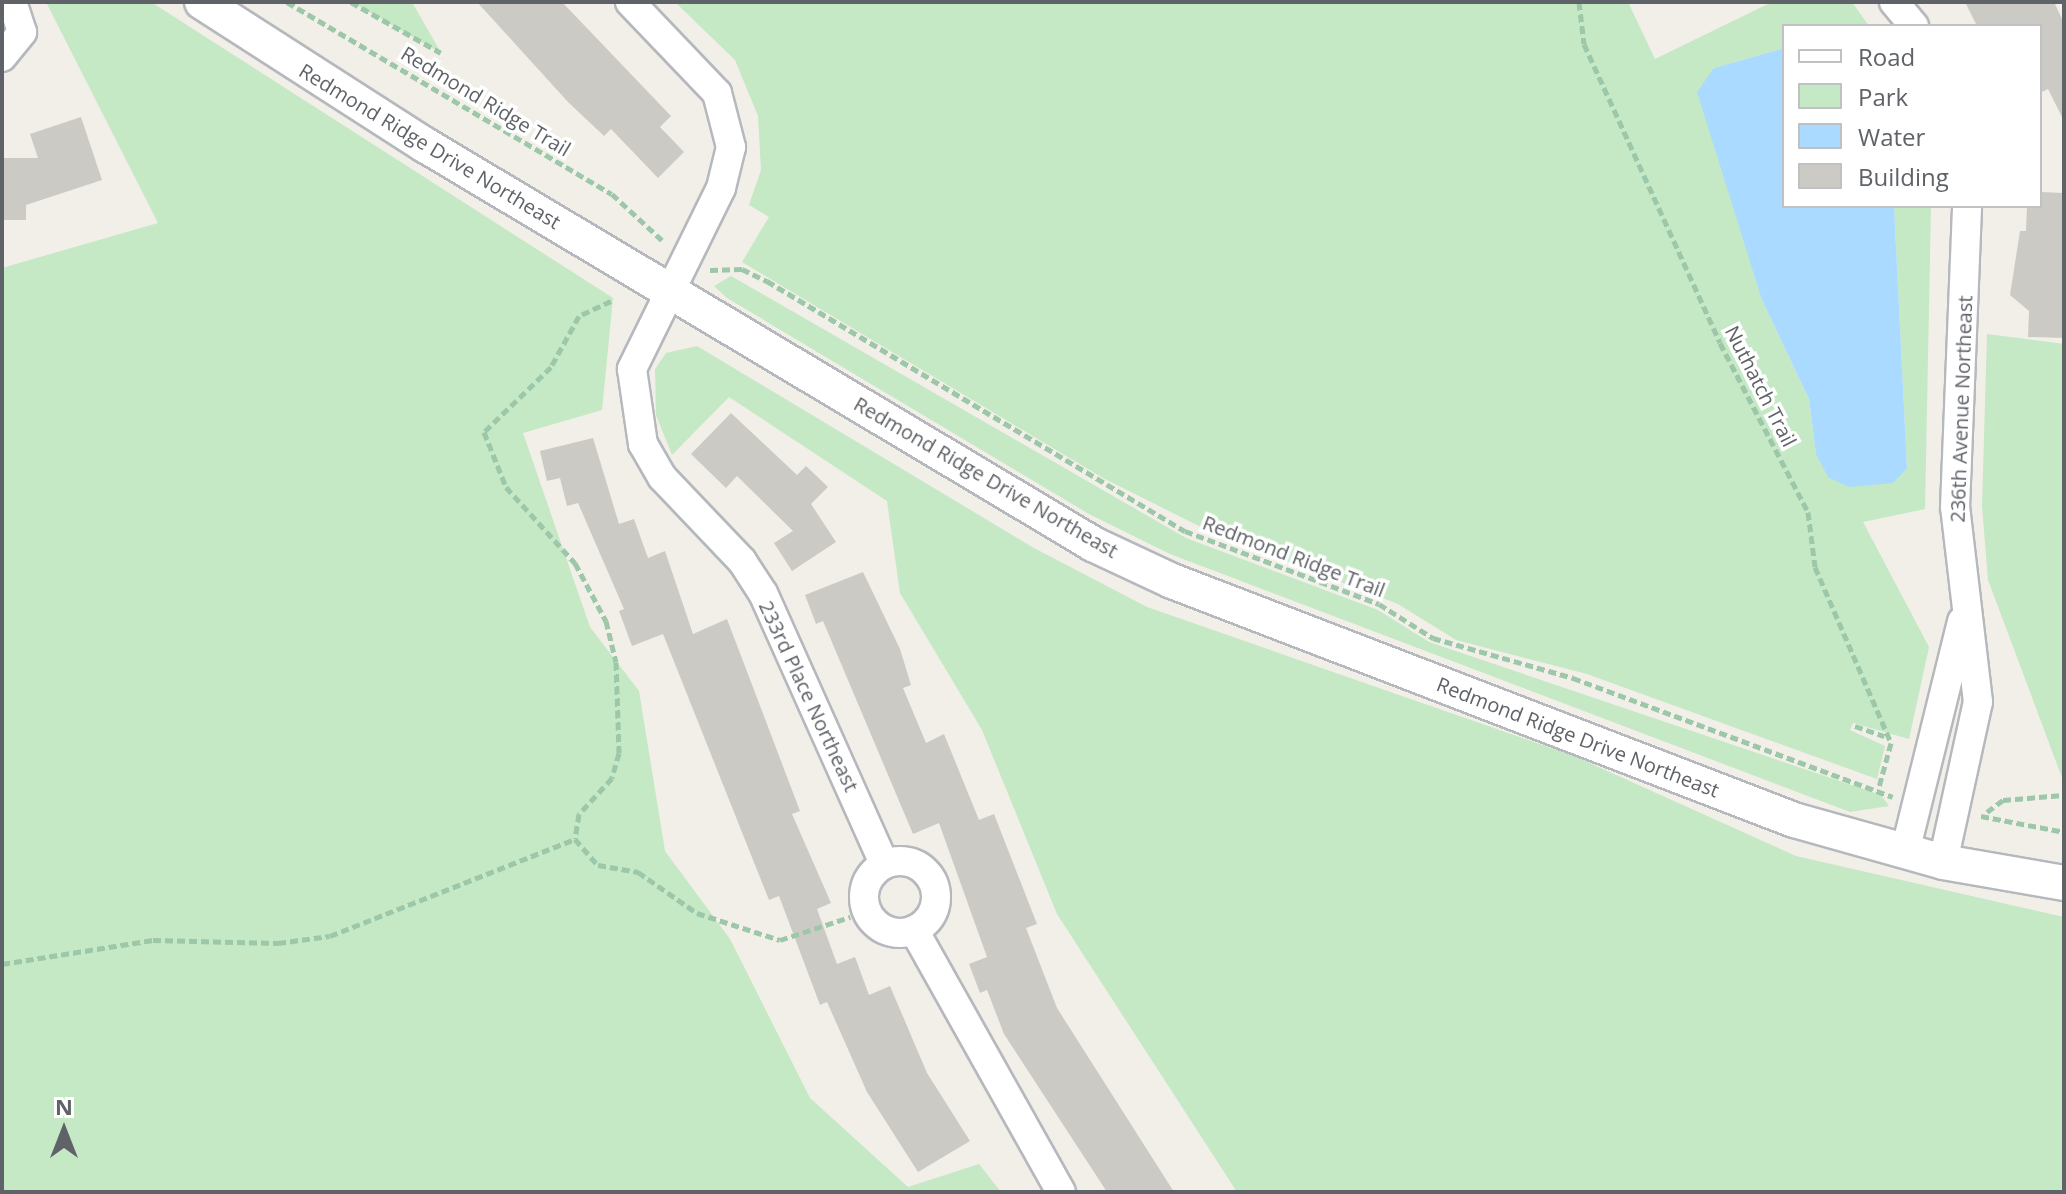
<!DOCTYPE html>
<style>
body{margin:0}
#map{position:relative;width:2066px;height:1194px;overflow:hidden;background:#f1efe8;font-family:"Open Sans",sans-serif}
div>[style]{position:absolute}
.green>*{inset:0;background:#c5e8c5}
.water>*{inset:0;background:#aadaff}
.building>*{inset:0;background:#cccac5}
.path>*{height:5px;margin-top:-2.5px;transform-origin:0;background:repeating-linear-gradient(90deg,#9cc7a9 0 8px,transparent 0 12px)}
.roads{filter:drop-shadow(2px 0 #b5b8bc) drop-shadow(-2px 0 #b5b8bc) drop-shadow(0 2px #b5b8bc) drop-shadow(0 -2px #b5b8bc)}
.minor>*{height:28px;margin:-14px;padding:0 14px;transform-origin:14px;border-radius:14px;background:#fff}
.minor>.ring{margin:-14px;padding:0;box-sizing:content-box;background:none;border:28px solid #fff;border-radius:50%}
.tertiary>*{height:34px;margin:-17px;padding:0 17px;transform-origin:17px;border-radius:17px;background:#fff}
span{translate:-50% -50%;white-space:nowrap;text-align:center;line-height:1.15;-webkit-text-stroke:7px #fff;paint-order:stroke}
.street-label{font-size:20px;color:#5f6368}
.frame{position:absolute;inset:0;border:4px solid #5f6368;pointer-events:none}
.legend{position:absolute;left:1782px;top:24px;width:260px;height:184px;box-sizing:border-box;background:#fff;border:2px solid #bfc1c3;margin:0;padding:10px 14px;list-style:none;font-size:24px;color:#5f6368}
.legend li{display:flex;align-items:center;gap:16px;height:40px}
.legend b{width:40px;border:2px solid #bfc1c3}
.north{position:absolute;left:24px;top:1090px;width:80px;height:80px;-webkit-text-stroke:6px #fff;paint-order:stroke;rotate:0deg;font-size:22px;font-weight:700;line-height:32px;text-align:center;color:#5f6368}
.north::after{content:'';display:block;margin:auto;width:28px;height:36px;background:#5f6368;clip-path:polygon(50% 0,100% 100%,50% 72%,0 100%)}
</style>
<div id="map">
<div class="green">
<div style="clip-path:polygon(46px 2px,151px 2px,613px 298px,602px 410px,523px 433px,590px 627px,639px 691px,665px 851px,730px 939px,810px 1098px,908px 1187px,979px 1164px,1001px 1192px,2px 1192px,2px 268px,158px 223px)"></div>
<div style="clip-path:polygon(351px 2px,412px 2px,441px 53px)"></div>
<div style="clip-path:polygon(1628px 2px,1655px 59px,1772px 2px,1852px 2px,1869px 26px,1784px 26px,1784px 48px,1714px 68px,1762px 300px,1809px 399px,1816px 454px,1907px 468px,1894px 206px,1931px 206px,1925px 509px,1863px 522px,1929px 647px,1909px 739px,1853px 723px,1850px 730px,1885px 746px,1877px 779px,1587px 674px,1456px 640px,1398px 604px,1215px 534px,1103px 478px,742px 262px,769px 217px,749px 205px,761px 170px,758px 116px,735px 60px,677px 4px)"></div>
<div style="clip-path:polygon(731px 276px,1186px 538px,1378px 610px,1429px 642px,1881px 795px,1889px 806px,1850px 812px,1170px 554px,1089px 514px,727px 298px,714px 286px)"></div>
<div style="clip-path:polygon(1987px 334px,2064px 344px,2064px 783px,1988px 580px,1982px 506px)"></div>
<div style="clip-path:polygon(697px 346px,1034px 548px,1147px 607px,1574px 756px,1796px 856px,2064px 917px,2064px 1192px,1237px 1192px,1057px 914px,982px 730px,900px 593px,887px 501px,729px 397px,672px 455px,656px 415px,655px 369px,666px 353px)"></div>
</div>
<div class="water">
<div style="clip-path:polygon(1784px 48px,1784px 206px,1894px 206px,1907px 468px,1893px 483px,1849px 487px,1828px 477px,1816px 454px,1809px 399px,1762px 300px,1697px 92px,1714px 68px)"></div>
</div>
<div class="building">
<div style="clip-path:polygon(477px 2px,562px 2px,671px 116px,660px 127px,684px 152px,658px 178px,611px 129px,604px 136px,568px 102px)"></div>
<div style="clip-path:polygon(1965px 2px,2054px 2px,2064px 23px,2064px 121px,2048px 89px,2040px 93px,2040px 26px,1977px 26px)"></div>
<div style="clip-path:polygon(81px 117px,102px 180px,26px 205px,26px 220px,2px 220px,2px 158px,38px 158px,30px 134px)"></div>
<div style="clip-path:polygon(2040px 192px,2064px 193px,2064px 338px,2028px 337px,2029px 311px,2010px 295px,2020px 231px,2026px 231px,2027px 206px,2040px 206px)"></div>
<div style="clip-path:polygon(731px 413px,797px 475px,806px 466px,828px 487px,811px 504px,836px 542px,792px 571px,774px 543px,793px 531px,737px 476px,726px 488px,691px 454px)"></div>
<div style="clip-path:polygon(593px 438px,619px 524px,634px 519px,648px 558px,665px 551px,693px 634px,727px 619px,800px 811px,792px 814px,831px 903px,817px 909px,837px 964px,855px 957px,869px 995px,890px 986px,927px 1073px,970px 1141px,918px 1172px,867px 1092px,827px 1002px,820px 1005px,779px 896px,769px 900px,663px 634px,632px 646px,619px 611px,624px 609px,578px 503px,567px 506px,560px 478px,547px 481px,540px 451px)"></div>
<div style="clip-path:polygon(863px 572px,900px 649px,911px 685px,903px 688px,926px 743px,944px 734px,979px 820px,994px 814px,1037px 924px,1026px 928px,1057px 1008px,1174px 1192px,1107px 1192px,1004px 1034px,987px 990px,980px 993px,969px 964px,987px 957px,939px 823px,913px 834px,823px 621px,816px 624px,805px 595px)"></div>
</div>
<div class="path">
<div style="left:287px;top:2px;width:377px;rotate:30.6deg"></div>
<div style="left:612px;top:194px;width:71px;rotate:42.7deg"></div>
<div style="left:351px;top:2px;width:103px;rotate:29.5deg"></div>
<div style="left:1579px;top:2px;width:42px;rotate:83.2deg"></div>
<div style="left:1584px;top:44px;width:328px;rotate:65.5deg"></div>
<div style="left:1720px;top:343px;width:191px;rotate:62.5deg"></div>
<div style="left:1808px;top:512px;width:55px;rotate:82.7deg"></div>
<div style="left:1815px;top:567px;width:192px;rotate:66.6deg"></div>
<div style="left:1891px;top:743px;width:46px;rotate:105.3deg"></div>
<div style="left:710px;top:270px;width:32px;rotate:-2deg"></div>
<div style="left:742px;top:269px;width:28px;rotate:26deg"></div>
<div style="left:767px;top:281px;width:487px;rotate:30.9deg"></div>
<div style="left:1185px;top:531px;width:207px;rotate:20.6deg"></div>
<div style="left:1379px;top:604px;width:64px;rotate:32.2deg"></div>
<div style="left:1433px;top:638px;width:146px;rotate:15.9deg"></div>
<div style="left:1573px;top:678px;width:341px;rotate:20.4deg"></div>
<div style="left:611px;top:301px;width:35px;rotate:155deg"></div>
<div style="left:579px;top:316px;width:58px;rotate:118.8deg"></div>
<div style="left:551px;top:367px;width:93px;rotate:135.9deg"></div>
<div style="left:484px;top:432px;width:59px;rotate:68.2deg"></div>
<div style="left:506px;top:487px;width:103px;rotate:47.8deg"></div>
<div style="left:575px;top:563px;width:66px;rotate:61.9deg"></div>
<div style="left:606px;top:621px;width:42px;rotate:76.3deg"></div>
<div style="left:616px;top:662px;width:91px;rotate:88.1deg"></div>
<div style="left:619px;top:753px;width:26px;rotate:106deg"></div>
<div style="left:612px;top:778px;width:49px;rotate:132.5deg"></div>
<div style="left:579px;top:814px;width:25px;rotate:99deg"></div>
<div style="left:575px;top:839px;width:35px;rotate:49deg"></div>
<div style="left:598px;top:865px;width:41px;rotate:9.9deg"></div>
<div style="left:638px;top:872px;width:72px;rotate:34.8deg"></div>
<div style="left:697px;top:913px;width:87px;rotate:18deg"></div>
<div style="left:780px;top:940px;width:74px;rotate:-18.2deg"></div>
<div style="left:1855px;top:726px;width:31px;rotate:19deg"></div>
<div style="left:1987px;top:812px;width:20px;rotate:-37deg"></div>
<div style="left:2003px;top:800px;width:61px;rotate:-4.7deg"></div>
<div style="left:1981px;top:816px;width:85px;rotate:10.9deg"></div>
<div style="left:2px;top:964px;width:153px;rotate:-9deg"></div>
<div style="left:153px;top:940px;width:125px;rotate:1.4deg"></div>
<div style="left:278px;top:943px;width:52px;rotate:-7.7deg"></div>
<div style="left:330px;top:936px;width:264px;rotate:-21.6deg"></div>
</div>
<div class="roads">
<div class="minor">
<div style="left:630px;top:2px;width:126px;rotate:46.3deg"></div>
<div style="left:717px;top:93px;width:56px;rotate:75.5deg"></div>
<div style="left:731px;top:147px;width:42px;rotate:103.7deg"></div>
<div style="left:721px;top:188px;width:202px;rotate:116.2deg"></div>
<div style="left:632px;top:369px;width:76px;rotate:81.7deg"></div>
<div style="left:643px;top:444px;width:38px;rotate:60deg"></div>
<div style="left:662px;top:477px;width:116px;rotate:46.4deg"></div>
<div style="left:742px;top:561px;width:38px;rotate:57deg"></div>
<div style="left:763px;top:593px;width:297px;rotate:65.9deg"></div>
<div style="left:1894px;top:2px;width:31px;rotate:50deg"></div>
<div style="left:2px;top:57px;width:32px;rotate:-51deg"></div>
<div style="left:22px;top:32px;width:32px;rotate:-108deg"></div>
<div style="left:1905px;top:852px;width:238px;rotate:-76.1deg"></div>
<div class="ring" style="left:864px;top:861px;width:44px;height:44px"></div>
<div style="left:1943px;top:862px;width:164px;rotate:-77.7deg"></div>
<div style="left:1978px;top:702px;width:196px;rotate:-96.7deg"></div>
<div style="left:1955px;top:507px;width:301px;rotate:-87.7deg"></div>
<div style="left:914px;top:930px;width:300px;rotate:60.7deg"></div>
</div>
<div class="tertiary">
<div style="left:202px;top:2px;width:265px;rotate:32.7deg"></div>
<div style="left:425px;top:145px;width:778px;rotate:30.85deg"></div>
<div style="left:1093px;top:544px;width:87px;rotate:25.1deg"></div>
<div style="left:1172px;top:581px;width:666px;rotate:21.02deg"></div>
<div style="left:1794px;top:820px;width:155px;rotate:15.7deg"></div>
<div style="left:1943px;top:862px;width:123px;rotate:9.8deg"></div>
</div>
</div>
<div class="street-label">
<span style="left:486px;top:101px;rotate:31deg">Redmond Ridge Trail</span>
<span style="left:430px;top:146px;rotate:31deg">Redmond Ridge Drive Northeast</span>
<span style="left:1761px;top:386px;rotate:63deg">Nuthatch Trail</span>
<span style="left:1961px;top:409px;rotate:-88deg">236th Avenue Northeast</span>
<span style="left:986px;top:477px;rotate:30deg">Redmond Ridge Drive Northeast</span>
<span style="left:1294px;top:556px;rotate:21deg">Redmond Ridge Trail</span>
<span style="left:809px;top:696px;rotate:65deg">233rd Place Northeast</span>
<span style="left:1578px;top:737px;rotate:21deg">Redmond Ridge Drive Northeast</span>
</div>
<div class="frame"></div>
<ul class="legend">
<li><b style="height:10px;background:#fff"></b>Road</li>
<li><b style="height:22px;background:#c5e8c5"></b>Park</li>
<li><b style="height:22px;background:#aadaff"></b>Water</li>
<li><b style="height:22px;background:#cccac5"></b>Building</li>
</ul>
<div class="north">N</div>
</div>
